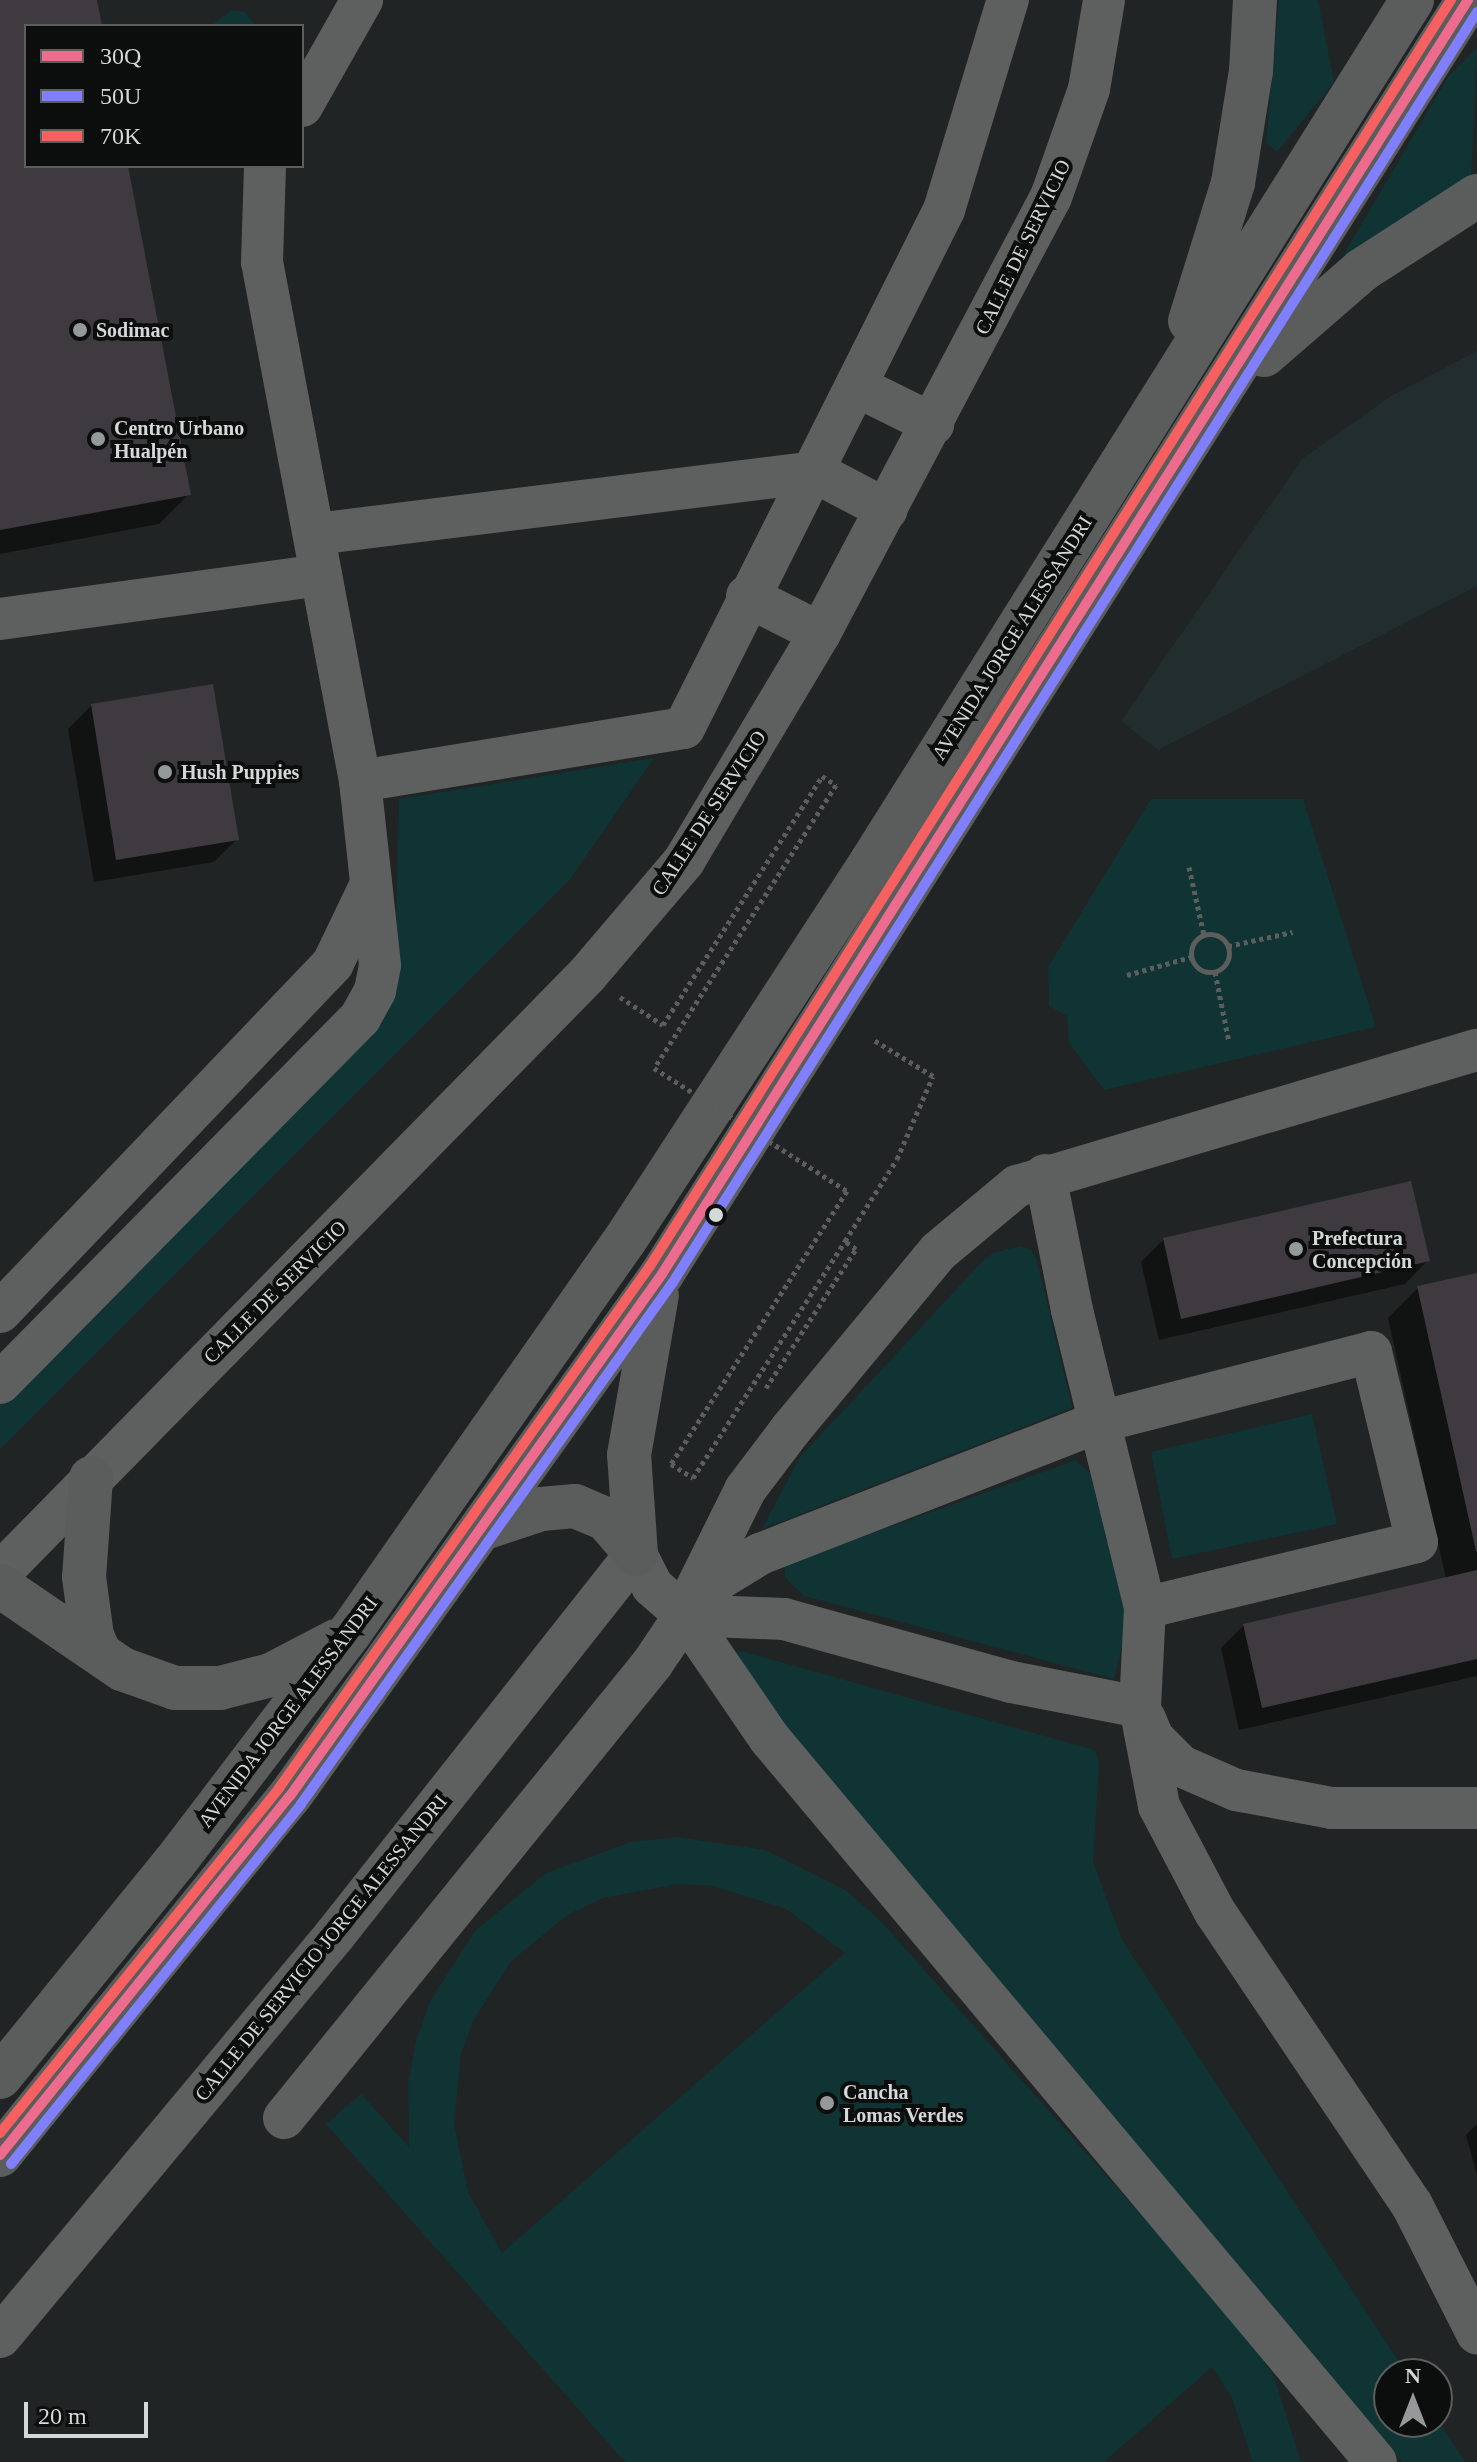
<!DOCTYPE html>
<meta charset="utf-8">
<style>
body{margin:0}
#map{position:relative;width:1477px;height:2462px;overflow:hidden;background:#212424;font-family:Georgia,serif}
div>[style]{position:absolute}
.built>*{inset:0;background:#222d2d}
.green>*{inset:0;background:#103333}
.shadow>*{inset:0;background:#0007}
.building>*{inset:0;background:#3e3a3f}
.path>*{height:5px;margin-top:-2.5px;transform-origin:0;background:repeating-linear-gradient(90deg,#5c5d5d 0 4px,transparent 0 8px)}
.path>.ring{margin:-2.5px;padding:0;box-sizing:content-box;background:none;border:5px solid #5c5d5d;border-radius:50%}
.minor>*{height:42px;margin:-21px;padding:0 21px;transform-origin:21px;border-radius:21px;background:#5e5f5f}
.highway>*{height:44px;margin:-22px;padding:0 22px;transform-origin:22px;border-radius:22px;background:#5b5d5d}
.path-bridge>*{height:5px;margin-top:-2.5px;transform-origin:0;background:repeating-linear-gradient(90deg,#5c5d5d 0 4px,transparent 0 8px)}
.bus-1>*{height:10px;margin:-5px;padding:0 5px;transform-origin:5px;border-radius:5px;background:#ed6c8e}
.bus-2>*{height:10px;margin:-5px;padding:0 5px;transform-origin:5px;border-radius:5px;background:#8080ff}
.bus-3>*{height:10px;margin:-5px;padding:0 5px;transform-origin:5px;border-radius:5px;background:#f66060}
.dots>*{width:22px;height:22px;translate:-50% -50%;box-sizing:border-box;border:4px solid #0c0d0d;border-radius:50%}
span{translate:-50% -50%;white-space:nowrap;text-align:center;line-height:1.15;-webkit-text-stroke:8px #0c0d0d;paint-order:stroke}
.street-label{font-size:20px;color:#d5d8d8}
.poi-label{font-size:20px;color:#d5d8d8;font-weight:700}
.left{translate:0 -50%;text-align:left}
.legend{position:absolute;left:24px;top:24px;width:280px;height:144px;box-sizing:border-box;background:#0c0d0d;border:2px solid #5c5e5e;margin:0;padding:10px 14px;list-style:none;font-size:24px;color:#d5d8d8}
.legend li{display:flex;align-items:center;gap:16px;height:40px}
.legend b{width:40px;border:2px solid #5c5e5e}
.north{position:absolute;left:1373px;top:2358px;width:80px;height:80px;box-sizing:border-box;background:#0c0d0d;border:2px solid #5c5e5e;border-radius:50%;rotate:0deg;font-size:22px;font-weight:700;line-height:32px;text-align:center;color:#d5d8d8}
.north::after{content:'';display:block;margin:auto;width:28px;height:36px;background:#969999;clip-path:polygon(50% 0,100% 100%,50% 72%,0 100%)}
.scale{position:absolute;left:24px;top:2402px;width:124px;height:36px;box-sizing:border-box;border:4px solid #d5d8d8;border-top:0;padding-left:10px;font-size:24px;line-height:28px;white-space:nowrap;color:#d5d8d8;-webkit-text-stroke:6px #0c0d0d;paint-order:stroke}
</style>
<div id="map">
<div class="built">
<div style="clip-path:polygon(1477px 351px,1477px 586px,1158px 750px,1121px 721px,1302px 459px,1391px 396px)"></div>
</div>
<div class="green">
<div style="clip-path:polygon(1279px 0,1318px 0,1334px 82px,1277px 152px,1266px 143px)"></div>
<div style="clip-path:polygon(231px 10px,245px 12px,256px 26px,211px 26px)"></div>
<div style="clip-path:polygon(1477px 48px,1471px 181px,1338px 264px,1448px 77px)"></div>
<div style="clip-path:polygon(654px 758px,570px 879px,0 1449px,0 1361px,368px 996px,396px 924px,399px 799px)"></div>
<div style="clip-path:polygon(1151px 799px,1303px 799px,1376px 1027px,1104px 1090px,1069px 1043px,1067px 1016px,1049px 1006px,1048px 967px)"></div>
<div style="clip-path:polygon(1020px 1246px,1031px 1250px,1037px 1261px,1072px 1408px,762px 1529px,800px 1457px,979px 1265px,993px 1253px)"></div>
<div style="clip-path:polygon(1312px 1414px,1337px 1524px,1172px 1559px,1151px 1452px)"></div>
<div style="clip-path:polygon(1076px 1460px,1090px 1473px,1129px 1618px,1114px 1679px,804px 1596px,785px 1577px,784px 1565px,794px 1561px)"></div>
<div style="clip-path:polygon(741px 1651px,1095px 1750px,1099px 1763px,1093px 1862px,1122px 1940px,1407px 2374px,1389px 2374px,1389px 2422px,1437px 2419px,1465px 2462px,1402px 2462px,730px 1660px,731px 1653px)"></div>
<div style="clip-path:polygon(evenodd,676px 1837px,765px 1850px,845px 1890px,879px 1919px,1250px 2338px,1274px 2377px,1301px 2462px,1253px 2462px,1232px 2398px,1212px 2367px,1104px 2462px,625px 2462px,326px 2124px,361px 2094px,409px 2147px,408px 2084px,416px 2041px,430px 2001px,476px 1930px,546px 1873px,631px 1842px,676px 1837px,677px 1884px,714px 1886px,786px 1909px,845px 1953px,502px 2253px,468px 2192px,454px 2124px,461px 2054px,473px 2021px,511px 1961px,569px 1914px,603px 1898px,677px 1884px)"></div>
</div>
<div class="shadow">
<div style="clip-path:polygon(0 0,96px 0,101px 26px,26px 26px,26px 166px,127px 166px,189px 494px,159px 524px,0 554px)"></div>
<div style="clip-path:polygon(91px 706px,237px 839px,214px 862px,94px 882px,68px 729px)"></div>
<div style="clip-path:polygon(1164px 1239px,1428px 1260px,1405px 1284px,1159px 1340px,1141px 1262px)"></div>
<div style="clip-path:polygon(1477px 1275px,1477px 1676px,1239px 1730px,1221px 1648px,1244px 1625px,1446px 1579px,1388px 1318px,1418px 1288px)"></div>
<div style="clip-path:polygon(1477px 2124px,1477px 2175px,1466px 2135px)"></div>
</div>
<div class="building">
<div style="clip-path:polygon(0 0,97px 0,102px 26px,26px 26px,26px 166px,128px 166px,191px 495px,0 530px)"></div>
<div style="clip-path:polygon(213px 684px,239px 840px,116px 860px,91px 704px)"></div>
<div style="clip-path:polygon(1411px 1181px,1430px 1261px,1181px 1319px,1163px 1238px)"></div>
<div style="clip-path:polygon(1477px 1273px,1477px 1551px,1476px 1551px,1417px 1286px)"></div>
<div style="clip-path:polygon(1477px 1570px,1477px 1659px,1262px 1708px,1243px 1624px)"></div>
</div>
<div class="path">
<div style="left:1189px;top:867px;width:70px;rotate:77.6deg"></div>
<div class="ring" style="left:1191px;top:934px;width:33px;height:33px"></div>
<div style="left:1228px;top:946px;width:66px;rotate:-12.2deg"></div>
<div style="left:1215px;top:972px;width:71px;rotate:78.7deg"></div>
<div style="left:1127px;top:975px;width:66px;rotate:-15.7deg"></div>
<div style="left:620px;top:997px;width:51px;rotate:33.1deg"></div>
<div style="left:766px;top:1388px;width:166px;rotate:-57.1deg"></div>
<div style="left:856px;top:1249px;width:14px;rotate:-144deg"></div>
<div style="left:845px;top:1241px;width:97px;rotate:-57.6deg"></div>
<div style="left:897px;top:1159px;width:90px;rotate:-66.6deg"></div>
<div style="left:933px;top:1076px;width:69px;rotate:-148.6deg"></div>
</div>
<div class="minor">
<div style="left:302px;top:106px;width:122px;rotate:-60.5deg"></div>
<div style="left:858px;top:387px;width:84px;rotate:26.3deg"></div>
<div style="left:316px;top:534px;width:503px;rotate:-7.08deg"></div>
<div style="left:815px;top:472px;width:81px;rotate:27.8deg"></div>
<div style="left:747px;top:596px;width:82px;rotate:26.9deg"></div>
<div style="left:0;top:619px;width:324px;rotate:-7.8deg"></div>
<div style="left:360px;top:781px;width:328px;rotate:-9.3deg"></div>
<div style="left:684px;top:728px;width:580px;rotate:-63.35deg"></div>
<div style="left:944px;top:210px;width:220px;rotate:-73.1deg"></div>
<div style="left:1045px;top:1175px;width:138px;rotate:78.7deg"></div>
<div style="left:1072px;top:1310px;width:307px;rotate:76.2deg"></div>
<div style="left:1145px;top:1608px;width:99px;rotate:92.9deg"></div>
<div style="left:1140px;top:1707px;width:101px;rotate:79.1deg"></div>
<div style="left:1159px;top:1806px;width:120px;rotate:62.2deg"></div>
<div style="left:1215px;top:1912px;width:353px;rotate:56.1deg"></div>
<div style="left:1412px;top:2205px;width:144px;rotate:63.1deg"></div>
<div style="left:0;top:1312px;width:482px;rotate:-46.3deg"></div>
<div style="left:333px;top:963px;width:88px;rotate:-64.3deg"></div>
<div style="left:0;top:1383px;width:513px;rotate:-45.4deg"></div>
<div style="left:360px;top:1018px;width:31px;rotate:-61deg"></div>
<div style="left:375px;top:991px;width:26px;rotate:-79deg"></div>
<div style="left:380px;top:965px;width:185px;rotate:-96.2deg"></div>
<div style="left:360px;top:781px;width:528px;rotate:-100.69deg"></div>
<div style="left:262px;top:262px;width:96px;rotate:-88.2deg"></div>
<div style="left:0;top:1573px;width:838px;rotate:-45.53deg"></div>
<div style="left:587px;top:975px;width:150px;rotate:-49.6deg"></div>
<div style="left:684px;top:861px;width:265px;rotate:-59.2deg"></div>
<div style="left:820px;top:633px;width:493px;rotate:-62.1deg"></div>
<div style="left:1051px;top:197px;width:114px;rotate:-70.6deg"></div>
<div style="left:1089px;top:89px;width:90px;rotate:-80.4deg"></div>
<div style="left:691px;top:1599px;width:122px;rotate:-63.6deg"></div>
<div style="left:745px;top:1490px;width:76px;rotate:-53deg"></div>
<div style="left:791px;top:1429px;width:231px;rotate:-50.3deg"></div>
<div style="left:939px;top:1251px;width:102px;rotate:-39.8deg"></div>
<div style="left:1017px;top:1186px;width:480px;rotate:-16.5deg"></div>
<div style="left:685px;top:1615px;width:99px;rotate:2.3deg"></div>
<div style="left:784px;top:1619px;width:236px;rotate:15.5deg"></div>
<div style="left:1011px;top:1682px;width:131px;rotate:11deg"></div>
<div style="left:1145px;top:1719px;width:21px;rotate:67deg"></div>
<div style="left:1153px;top:1738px;width:40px;rotate:45deg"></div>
<div style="left:1181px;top:1766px;width:60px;rotate:23.6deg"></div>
<div style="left:1236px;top:1790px;width:98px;rotate:10.6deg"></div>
<div style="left:1332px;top:1808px;width:145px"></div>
<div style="left:284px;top:2118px;width:584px;rotate:-50.97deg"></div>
<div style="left:652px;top:1664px;width:59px;rotate:-56deg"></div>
<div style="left:685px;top:1615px;width:50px;rotate:-46.6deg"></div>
<div style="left:719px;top:1579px;width:48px;rotate:-31.4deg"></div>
<div style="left:760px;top:1554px;width:364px;rotate:-21.3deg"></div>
<div style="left:1099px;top:1422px;width:281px;rotate:-14.4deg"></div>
<div style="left:1371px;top:1352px;width:195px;rotate:76.4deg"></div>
<div style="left:1417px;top:1542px;width:280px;rotate:166.4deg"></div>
<div style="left:0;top:2337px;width:522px;rotate:-50.21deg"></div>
<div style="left:334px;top:1936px;width:487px;rotate:-51.7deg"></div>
<div style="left:636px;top:1554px;width:36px;rotate:63deg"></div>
<div style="left:652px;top:1586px;width:44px;rotate:41.3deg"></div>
<div style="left:685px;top:1615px;width:150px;rotate:55.6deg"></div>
<div style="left:770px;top:1739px;width:943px;rotate:50.03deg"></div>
</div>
<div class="highway">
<div style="left:1190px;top:321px;width:145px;rotate:-72.7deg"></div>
<div style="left:1233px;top:183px;width:113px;rotate:-80.9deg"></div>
<div style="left:1251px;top:71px;width:71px;rotate:-86.8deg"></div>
<div style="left:1264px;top:355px;width:130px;rotate:-40.9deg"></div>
<div style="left:1362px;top:270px;width:137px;rotate:-32.8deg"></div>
<div style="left:91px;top:1478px;width:99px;rotate:94deg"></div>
<div style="left:84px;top:1577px;width:60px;rotate:82.3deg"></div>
<div style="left:92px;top:1636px;width:17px;rotate:66deg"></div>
<div style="left:484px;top:1528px;width:60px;rotate:-18.4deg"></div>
<div style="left:541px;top:1509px;width:34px;rotate:-5deg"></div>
<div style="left:575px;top:1506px;width:34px;rotate:23deg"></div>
<div style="left:606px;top:1519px;width:46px;rotate:49.4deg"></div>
<div style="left:636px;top:1554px;width:99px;rotate:-94deg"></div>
<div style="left:629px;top:1455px;width:162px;rotate:-80.1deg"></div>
<div style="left:0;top:1586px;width:148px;rotate:34.2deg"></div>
<div style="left:122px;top:1669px;width:56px;rotate:19.7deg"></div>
<div style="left:175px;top:1688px;width:45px"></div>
<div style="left:220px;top:1688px;width:53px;rotate:-14.3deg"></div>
<div style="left:271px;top:1675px;width:73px;rotate:-27.6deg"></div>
<div style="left:0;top:2077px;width:277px;rotate:-50.9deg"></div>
<div style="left:175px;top:1862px;width:290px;rotate:-52.7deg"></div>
<div style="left:351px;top:1631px;width:477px;rotate:-55deg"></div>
<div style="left:625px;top:1240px;width:452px;rotate:-56.9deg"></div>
<div style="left:872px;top:861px;width:1016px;rotate:-57.9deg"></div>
<div style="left:0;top:2155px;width:461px;rotate:-51.1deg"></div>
<div style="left:290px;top:1796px;width:641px;rotate:-54.52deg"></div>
<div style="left:662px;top:1274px;width:1508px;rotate:-57.68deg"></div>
</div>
<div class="path-bridge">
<div style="left:663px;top:1025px;width:295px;rotate:-57.4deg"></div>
<div style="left:822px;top:776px;width:17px;rotate:33deg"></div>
<div style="left:836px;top:785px;width:336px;rotate:122.7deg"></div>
<div style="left:654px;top:1068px;width:229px;rotate:32.5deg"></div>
<div style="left:847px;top:1191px;width:325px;rotate:122.8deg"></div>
<div style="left:671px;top:1464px;width:26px;rotate:32deg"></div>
<div style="left:693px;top:1478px;width:282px;rotate:-57.3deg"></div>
</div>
<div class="bus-1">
<div style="left:0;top:2155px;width:461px;rotate:-51.1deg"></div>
<div style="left:290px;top:1796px;width:641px;rotate:-54.52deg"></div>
<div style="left:662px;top:1274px;width:1508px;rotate:-57.68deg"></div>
</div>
<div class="bus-2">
<div style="left:11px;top:2164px;width:462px;rotate:-51.1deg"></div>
<div style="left:301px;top:1804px;width:641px;rotate:-54.52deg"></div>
<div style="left:673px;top:1282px;width:1503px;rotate:-57.66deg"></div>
</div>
<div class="bus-3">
<div style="left:0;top:2133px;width:444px;rotate:-51deg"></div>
<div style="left:279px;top:1788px;width:640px;rotate:-54.6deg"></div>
<div style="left:650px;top:1266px;width:1498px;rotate:-57.68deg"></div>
</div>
<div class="dots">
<div style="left:80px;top:330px;background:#969999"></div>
<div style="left:98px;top:439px;background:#969999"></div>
<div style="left:165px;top:772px;background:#969999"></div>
<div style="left:716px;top:1215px;background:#d5d8d8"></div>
<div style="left:1296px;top:1249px;background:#969999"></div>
<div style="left:827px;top:2103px;background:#969999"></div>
</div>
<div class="street-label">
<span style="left:1023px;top:247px;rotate:-64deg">CALLE DE SERVICIO</span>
<span style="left:1012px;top:638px;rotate:-58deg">AVENIDA JORGE ALESSANDRI</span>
<span style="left:709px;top:813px;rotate:-57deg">CALLE DE SERVICIO</span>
<span style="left:275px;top:1292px;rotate:-45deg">CALLE DE SERVICIO</span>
<span style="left:288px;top:1712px;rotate:-53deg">AVENIDA JORGE ALESSANDRI</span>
<span style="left:321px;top:1948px;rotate:-51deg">CALLE DE SERVICIO JORGE ALESSANDRI</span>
</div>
<div class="poi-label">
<span class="left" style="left:96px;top:330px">Sodimac</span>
<span class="left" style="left:114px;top:440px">Centro Urbano<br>Hualpén</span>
<span class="left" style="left:181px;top:772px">Hush Puppies</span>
<span class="left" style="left:1312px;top:1250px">Prefectura<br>Concepción</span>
<span class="left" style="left:843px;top:2104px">Cancha<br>Lomas Verdes</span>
</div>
<ul class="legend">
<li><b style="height:10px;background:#ed6c8e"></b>30Q</li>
<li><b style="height:10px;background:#8080ff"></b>50U</li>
<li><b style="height:10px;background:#f66060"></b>70K</li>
</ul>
<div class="north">N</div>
<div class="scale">20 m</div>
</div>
